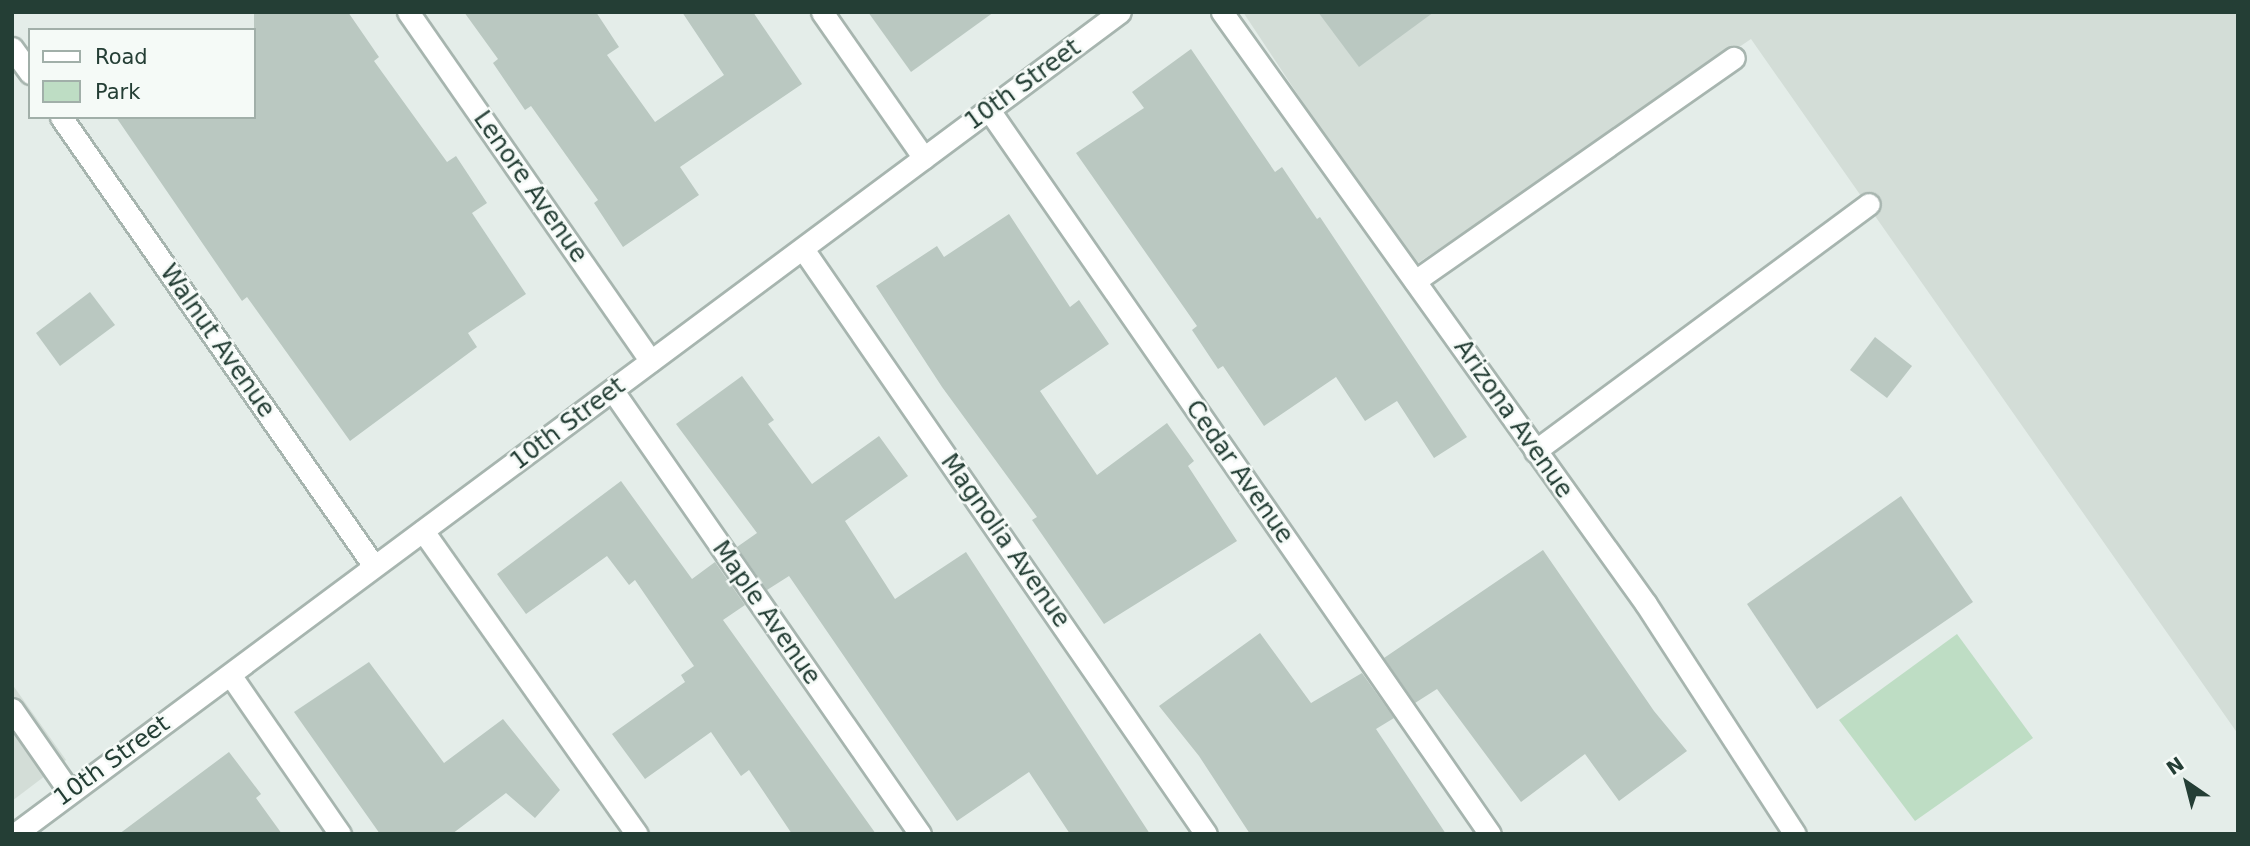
<!DOCTYPE html>
<style>
body{margin:0}
#map{position:relative;width:2250px;height:846px;overflow:hidden;background:#e4ede9;font-family:"DejaVu Sans",sans-serif}
div>[style]{position:absolute}
.built>*{inset:0;background:#d3ddd7}
.green>*{inset:0;background:#beddc4}
.building>*{inset:0;background:#bac8c1}
.roads{filter:drop-shadow(2px 0 #a7b5af) drop-shadow(-2px 0 #a7b5af) drop-shadow(0 2px #a7b5af) drop-shadow(0 -2px #a7b5af)}
.street>*{height:21px;margin:-10.5px;padding:0 10.5px;transform-origin:10.5px;border-radius:10.5px;background:#fff}
.secondary>*{height:21px;margin:-10.5px;padding:0 10.5px;transform-origin:10.5px;border-radius:10.5px;background:#fff}
span{translate:-50% -50%;white-space:nowrap;text-align:center;line-height:1.15;-webkit-text-stroke:5px #f5faf7;paint-order:stroke}
.street-label{font-size:24px;color:#243e35}
.frame{position:absolute;inset:0;border:14px solid #243e35;pointer-events:none}
.legend{position:absolute;left:28px;top:28px;width:228px;height:91px;box-sizing:border-box;background:#f5faf7;border:2px solid #a1afa9;margin:0;padding:9px 12px;list-style:none;font-size:21px;color:#243e35}
.legend li{display:flex;align-items:center;gap:14px;height:35px}
.legend b{width:35px;border:2px solid #a1afa9}
.north{position:absolute;left:2152px;top:748px;width:70px;height:70px;-webkit-text-stroke:5px #f5faf7;paint-order:stroke;rotate:325deg;font-size:19px;font-weight:700;line-height:28px;text-align:center;color:#243e35}
.north::after{content:'';display:block;margin:auto;width:24px;height:32px;background:#243e35;clip-path:polygon(50% 0,100% 100%,50% 72%,0 100%)}
</style>
<div id="map">
<div class="built">
<div style="clip-path:polygon(1243px 12px,2238px 12px,2238px 734px,1751px 39px,1412px 267px)"></div>
<div style="clip-path:polygon(12px 684px,66px 760px,12px 801px)"></div>
</div>
<div class="green">
<div style="clip-path:polygon(1957px 634px,2033px 738px,1915px 821px,1839px 720px)"></div>
</div>
<div class="building">
<div style="clip-path:polygon(254px 12px,348px 12px,379px 57px,374px 61px,447px 162px,456px 156px,487px 203px,472px 213px,526px 294px,468px 333px,477px 347px,350px 441px,247px 297px,242px 301px,116px 117px,254px 117px)"></div>
<div style="clip-path:polygon(464px 12px,596px 12px,619px 47px,607px 55px,655px 122px,724px 75px,682px 12px,753px 12px,802px 84px,680px 167px,699px 195px,623px 247px,594px 203px,598px 200px,531px 106px,525px 110px,493px 63px,498px 59px)"></div>
<div style="clip-path:polygon(868px 12px,994px 12px,911px 72px)"></div>
<div style="clip-path:polygon(1318px 12px,1434px 12px,1359px 67px)"></div>
<div style="clip-path:polygon(1191px 49px,1275px 172px,1282px 167px,1317px 219px,1320px 217px,1467px 437px,1434px 458px,1397px 401px,1365px 421px,1336px 377px,1264px 426px,1223px 366px,1218px 369px,1192px 330px,1197px 326px,1076px 153px,1144px 108px,1132px 92px)"></div>
<div style="clip-path:polygon(1009px 214px,1070px 307px,1079px 300px,1109px 344px,1040px 391px,1097px 475px,1167px 423px,1194px 461px,1188px 466px,1237px 541px,1104px 624px,1032px 520px,1037px 517px,942px 387px,876px 286px,937px 246px,944px 257px)"></div>
<div style="clip-path:polygon(90px 292px,115px 325px,60px 366px,36px 333px)"></div>
<div style="clip-path:polygon(1875px 337px,1912px 366px,1887px 398px,1850px 370px)"></div>
<div style="clip-path:polygon(742px 376px,774px 420px,768px 424px,812px 484px,879px 436px,908px 476px,845px 521px,895px 599px,966px 552px,1150px 834px,1070px 834px,1029px 772px,957px 821px,789px 576px,767px 590px,737px 547px,757px 533px,676px 424px)"></div>
<div style="clip-path:polygon(621px 481px,692px 579px,715px 562px,745px 605px,723px 620px,876px 834px,792px 834px,749px 770px,741px 776px,711px 732px,645px 779px,612px 734px,685px 682px,681px 675px,694px 666px,635px 580px,629px 585px,607px 556px,526px 614px,497px 574px)"></div>
<div style="clip-path:polygon(1901px 496px,1973px 602px,1817px 709px,1747px 604px)"></div>
<div style="clip-path:polygon(1543px 550px,1654px 711px,1687px 751px,1619px 801px,1585px 754px,1521px 802px,1437px 689px,1415px 703px,1384px 658px)"></div>
<div style="clip-path:polygon(1260px 633px,1311px 703px,1362px 673px,1394px 718px,1376px 729px,1446px 834px,1250px 834px,1199px 756px,1159px 706px)"></div>
<div style="clip-path:polygon(369px 662px,444px 763px,503px 719px,560px 790px,535px 818px,506px 793px,452px 834px,380px 834px,294px 712px)"></div>
<div style="clip-path:polygon(229px 752px,261px 794px,256px 798px,282px 834px,119px 834px)"></div>
</div>
<div class="roads">
<div class="street">
<div style="left:408px;top:12px;width:425px;rotate:55.2deg"></div>
<div style="left:822px;top:12px;width:178px;rotate:55.1deg"></div>
<div style="left:1222px;top:12px;width:728px;rotate:54.39deg"></div>
<div style="left:1646px;top:604px;width:274px;rotate:57.1deg"></div>
<div style="left:12px;top:48px;width:31px;rotate:54deg"></div>
<div style="left:989px;top:110px;width:880px;rotate:55.32deg"></div>
<div style="left:61px;top:117px;width:547px;rotate:55.12deg"></div>
<div style="left:803px;top:249px;width:710px;rotate:55.44deg"></div>
<div style="left:1415px;top:281px;width:389px;rotate:-35deg"></div>
<div style="left:613px;top:391px;width:539px;rotate:55.28deg"></div>
<div style="left:1535px;top:451px;width:415px;rotate:-36.5deg"></div>
<div style="left:423px;top:531px;width:371px;rotate:54.8deg"></div>
<div style="left:231px;top:676px;width:192px;rotate:55.4deg"></div>
<div style="left:12px;top:709px;width:100px;rotate:55.2deg"></div>
</div>
<div class="secondary">
<div style="left:15px;top:834px;width:1377px;rotate:-36.65deg"></div>
</div>
</div>
<div class="street-label">
<span style="left:1023px;top:85px;rotate:-36deg">10th Street</span>
<span style="left:530px;top:187px;rotate:55deg">Lenore Avenue</span>
<span style="left:217px;top:341px;rotate:55deg">Walnut Avenue</span>
<span style="left:1513px;top:419px;rotate:55deg">Arizona Avenue</span>
<span style="left:568px;top:424px;rotate:-37deg">10th Street</span>
<span style="left:1239px;top:472px;rotate:55deg">Cedar Avenue</span>
<span style="left:1005px;top:541px;rotate:55deg">Magnolia Avenue</span>
<span style="left:766px;top:613px;rotate:55deg">Maple Avenue</span>
<span style="left:112px;top:761px;rotate:-36deg">10th Street</span>
</div>
<div class="frame"></div>
<ul class="legend">
<li><b style="height:9px;background:#fff"></b>Road</li>
<li><b style="height:19px;background:#beddc4"></b>Park</li>
</ul>
<div class="north">N</div>
</div>
